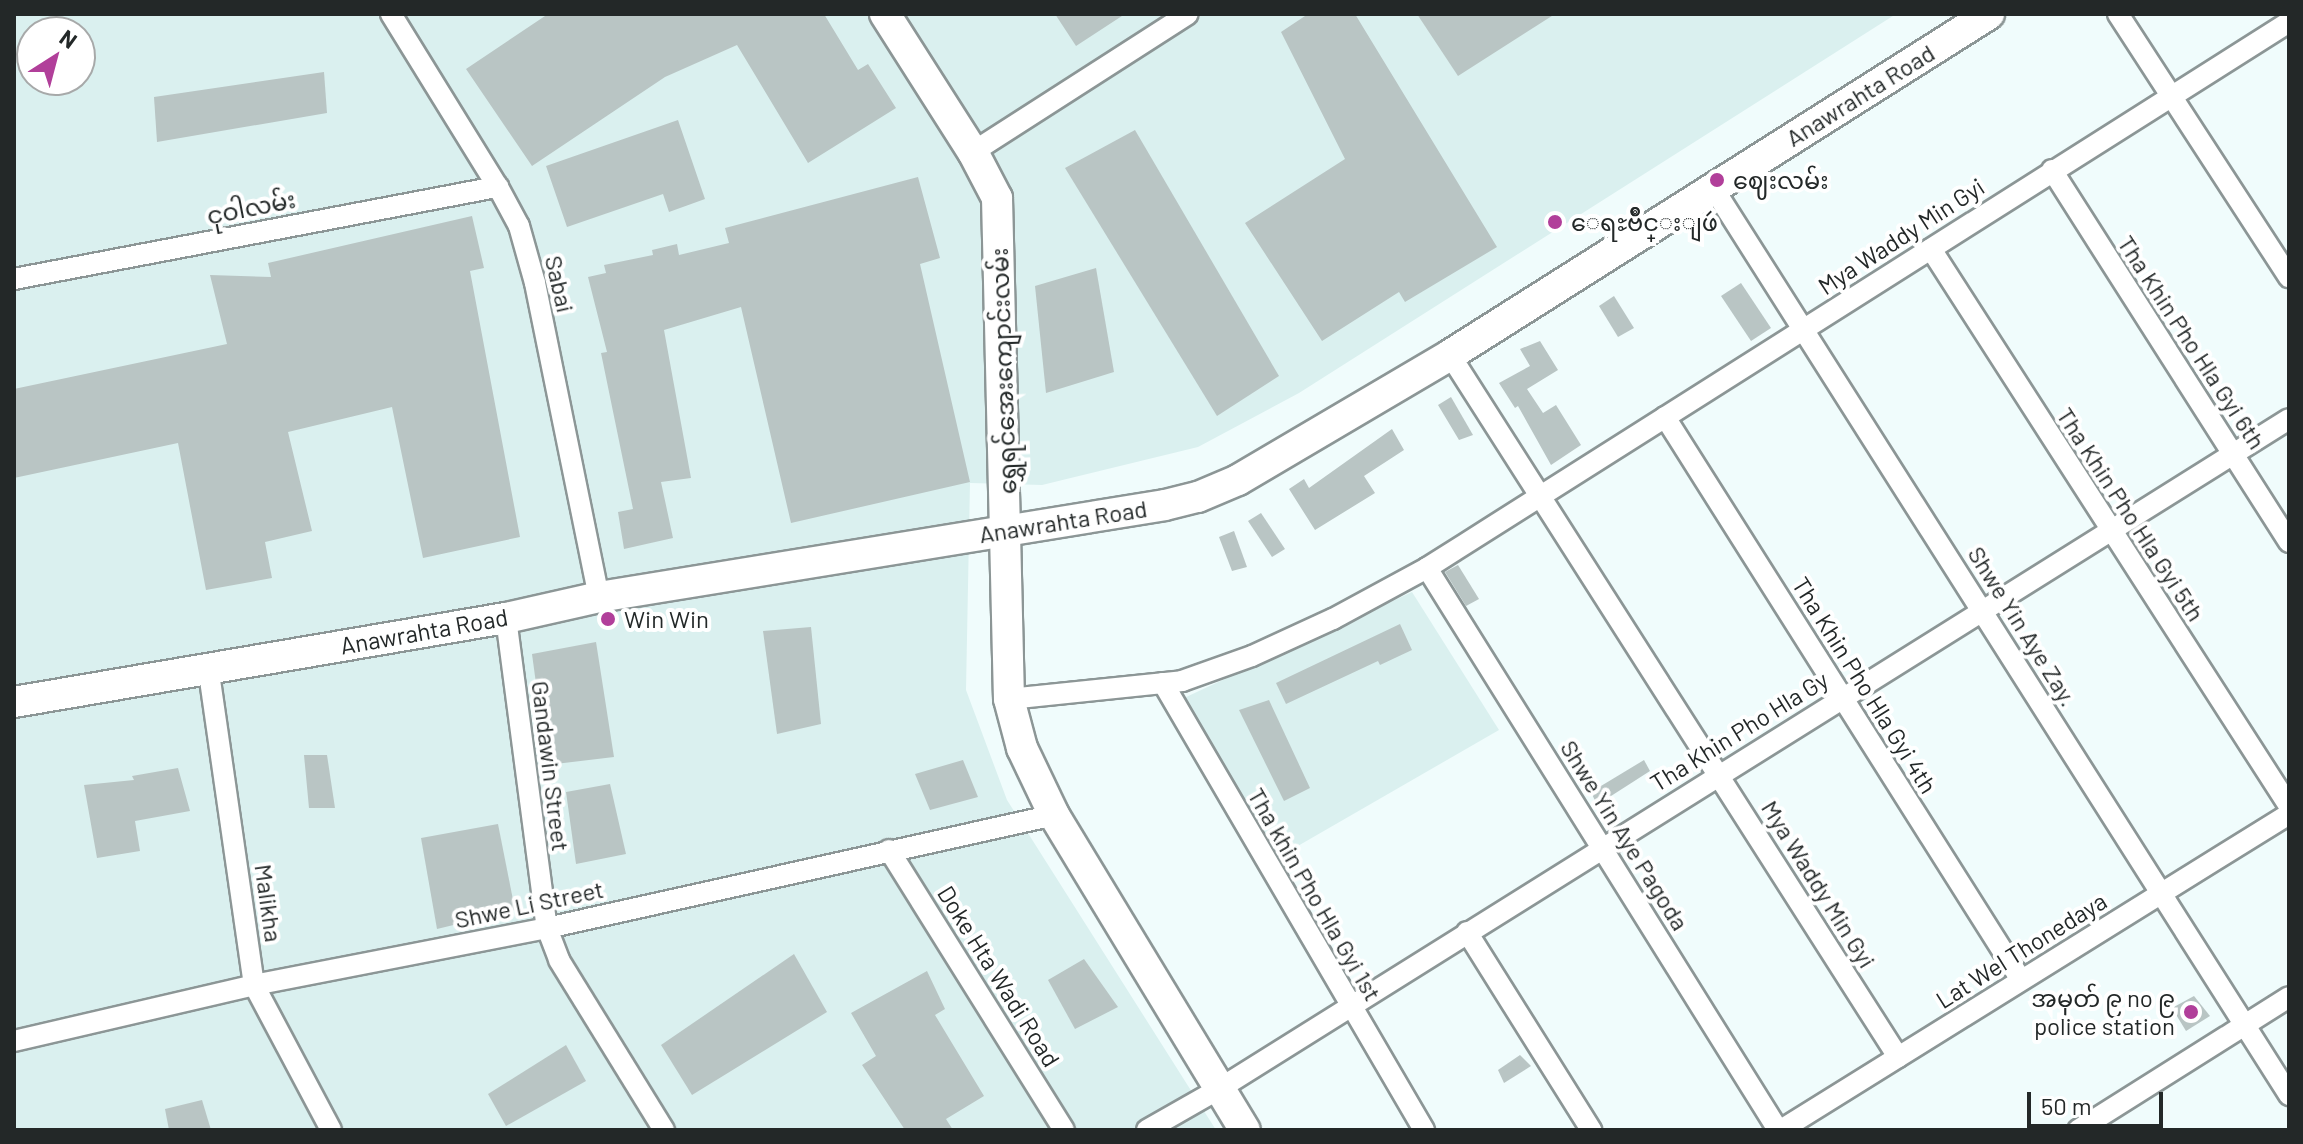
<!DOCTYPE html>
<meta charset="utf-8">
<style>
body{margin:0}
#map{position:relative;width:2303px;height:1144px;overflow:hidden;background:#f0fcfc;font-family:Barlow,"Noto Sans Myanmar",sans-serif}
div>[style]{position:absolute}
.built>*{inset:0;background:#daf0ef}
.building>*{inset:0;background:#b9c5c4}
.roads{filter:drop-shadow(2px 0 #8c9696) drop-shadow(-2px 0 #8c9696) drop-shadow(0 2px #8c9696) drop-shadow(0 -2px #8c9696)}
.street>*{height:20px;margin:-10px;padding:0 10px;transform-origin:10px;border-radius:10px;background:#fff}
.secondary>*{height:30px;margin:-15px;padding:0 15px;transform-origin:15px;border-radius:15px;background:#fff}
.dots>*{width:22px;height:22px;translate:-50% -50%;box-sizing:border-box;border:4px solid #fff;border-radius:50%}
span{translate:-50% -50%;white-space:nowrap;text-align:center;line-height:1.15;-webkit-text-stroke:8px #fff;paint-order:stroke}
.street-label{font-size:24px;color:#232828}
.poi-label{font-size:24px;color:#232828}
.left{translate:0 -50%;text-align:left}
.right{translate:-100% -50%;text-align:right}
.frame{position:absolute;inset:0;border:16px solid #232828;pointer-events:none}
.north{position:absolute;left:16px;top:16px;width:80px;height:80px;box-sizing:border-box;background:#fff;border:2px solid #a7a9a9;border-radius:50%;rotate:36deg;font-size:22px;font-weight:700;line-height:32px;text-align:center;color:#232828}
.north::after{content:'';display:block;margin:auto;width:28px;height:36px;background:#b13f9a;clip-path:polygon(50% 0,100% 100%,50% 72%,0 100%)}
.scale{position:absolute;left:2027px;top:1092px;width:136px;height:36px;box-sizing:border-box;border:4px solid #232828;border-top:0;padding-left:10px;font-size:24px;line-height:28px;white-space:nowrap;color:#232828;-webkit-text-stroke:6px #fff;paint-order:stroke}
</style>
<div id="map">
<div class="built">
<div style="clip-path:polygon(evenodd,14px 14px,1896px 14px,1299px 393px,1198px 447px,1042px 485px,970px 483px,966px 690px,1007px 800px,1216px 1130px,14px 1130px,14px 14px,32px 32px,80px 32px,80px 80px,32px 80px,32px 32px)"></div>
<div style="clip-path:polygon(1412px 592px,1499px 730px,1277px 858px,1184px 698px)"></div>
</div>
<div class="building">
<div style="clip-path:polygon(548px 14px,824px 14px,858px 70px,868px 64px,896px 108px,808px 163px,737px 45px,665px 77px,532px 166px,466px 69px)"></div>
<div style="clip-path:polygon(1055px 14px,1125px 14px,1076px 46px)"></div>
<div style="clip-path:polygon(1308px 14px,1355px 14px,1497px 247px,1405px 302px,1399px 292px,1322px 341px,1245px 223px,1345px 159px,1281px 32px)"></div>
<div style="clip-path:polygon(1417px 14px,1555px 14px,1458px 76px)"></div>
<div style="clip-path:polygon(324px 72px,327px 113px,157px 142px,154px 97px)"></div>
<div style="clip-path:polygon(678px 120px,705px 199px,669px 212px,663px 194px,567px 227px,546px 166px)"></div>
<div style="clip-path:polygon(1135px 130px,1279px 376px,1217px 416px,1065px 168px)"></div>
<div style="clip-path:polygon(918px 177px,940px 258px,920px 264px,970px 482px,791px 523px,741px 307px,664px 330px,691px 478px,661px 482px,673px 538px,624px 549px,618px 512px,633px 509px,601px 353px,607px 352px,588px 277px,606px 273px,604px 265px,653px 255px,652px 250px,677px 244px,679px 255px,729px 243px,725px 228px)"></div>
<div style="clip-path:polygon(472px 216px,484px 268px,470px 271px,520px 537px,423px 558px,392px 407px,288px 432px,312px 531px,265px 542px,272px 578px,206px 590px,178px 443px,14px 478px,14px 389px,227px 344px,210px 275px,271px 277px,268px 263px)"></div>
<div style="clip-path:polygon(1096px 268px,1114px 372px,1046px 393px,1035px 286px)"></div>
<div style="clip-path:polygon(1741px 283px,1771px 328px,1751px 341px,1721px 296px)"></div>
<div style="clip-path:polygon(1614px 296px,1634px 328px,1618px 337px,1599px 306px)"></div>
<div style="clip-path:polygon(1540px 341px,1558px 370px,1527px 389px,1543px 413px,1556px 405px,1581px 445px,1551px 465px,1518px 406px,1515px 408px,1499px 383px,1530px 366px,1520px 349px)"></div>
<div style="clip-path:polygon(1451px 397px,1473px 435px,1459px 440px,1438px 405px)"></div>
<div style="clip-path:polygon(1392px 429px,1404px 450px,1364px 476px,1375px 493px,1315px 530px,1289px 489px,1304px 479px,1309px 488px)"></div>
<div style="clip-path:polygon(1261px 513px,1285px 549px,1272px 557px,1248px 521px)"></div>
<div style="clip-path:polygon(1234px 531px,1247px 567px,1232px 571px,1219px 537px)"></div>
<div style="clip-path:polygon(1458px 565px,1479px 599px,1466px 606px,1445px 572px)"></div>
<div style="clip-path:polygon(1400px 624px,1412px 650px,1380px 665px,1378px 661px,1286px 704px,1276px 683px)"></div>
<div style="clip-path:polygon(811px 627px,821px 724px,777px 734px,763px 631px)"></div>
<div style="clip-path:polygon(596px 642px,614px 757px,547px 765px,532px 654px)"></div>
<div style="clip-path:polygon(1269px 700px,1310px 788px,1284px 801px,1239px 710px)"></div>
<div style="clip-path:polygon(304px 755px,327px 755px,335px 808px,309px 808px)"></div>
<div style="clip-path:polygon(963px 760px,978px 797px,930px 810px,915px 774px)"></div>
<div style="clip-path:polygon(1644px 760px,1650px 771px,1597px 805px,1591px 792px)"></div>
<div style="clip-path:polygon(178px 768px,190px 811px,135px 821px,140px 851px,97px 858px,84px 785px,134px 780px,132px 776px)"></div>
<div style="clip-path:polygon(610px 784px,626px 854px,576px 864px,566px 792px)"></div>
<div style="clip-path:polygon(498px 824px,515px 910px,437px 929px,421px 838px)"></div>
<div style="clip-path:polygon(794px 954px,827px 1012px,692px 1095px,661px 1045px)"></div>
<div style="clip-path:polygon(1084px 959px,1118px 1007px,1075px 1029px,1048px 980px)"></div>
<div style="clip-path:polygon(927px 971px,945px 1009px,935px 1015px,984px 1096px,946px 1119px,953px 1130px,905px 1130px,862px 1065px,876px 1056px,851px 1013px)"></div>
<div style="clip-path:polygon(2194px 996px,2210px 1016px,2186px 1031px,2172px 1008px)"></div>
<div style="clip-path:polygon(566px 1045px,586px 1081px,506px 1126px,488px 1094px)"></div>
<div style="clip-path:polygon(1520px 1055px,1531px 1066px,1504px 1083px,1498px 1070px)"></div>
<div style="clip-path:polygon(202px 1100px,211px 1130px,169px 1130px,165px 1109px)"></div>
</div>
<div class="roads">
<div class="street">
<div style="left:391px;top:14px;width:203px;rotate:58.3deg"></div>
<div style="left:498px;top:187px;width:44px;rotate:61.7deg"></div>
<div style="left:519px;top:226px;width:59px;rotate:74.3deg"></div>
<div style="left:535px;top:283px;width:320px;rotate:78.5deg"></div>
<div style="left:2118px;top:14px;width:314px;rotate:57deg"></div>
<div style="left:973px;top:152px;width:255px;rotate:-32.7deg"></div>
<div style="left:2052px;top:170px;width:441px;rotate:57.5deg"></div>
<div style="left:1712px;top:186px;width:1077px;rotate:57.59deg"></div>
<div style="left:1931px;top:249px;width:662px;rotate:57.27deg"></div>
<div style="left:14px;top:279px;width:493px;rotate:-10.8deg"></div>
<div style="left:1450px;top:355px;width:833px;rotate:57.45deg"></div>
<div style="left:1665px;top:417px;width:666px;rotate:57.69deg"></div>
<div style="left:1427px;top:568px;width:663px;rotate:58.01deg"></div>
<div style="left:506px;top:618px;width:313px;rotate:82.5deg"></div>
<div style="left:547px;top:928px;width:34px;rotate:69deg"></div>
<div style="left:559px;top:960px;width:200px;rotate:58.3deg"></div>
<div style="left:208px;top:666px;width:322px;rotate:81.8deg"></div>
<div style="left:254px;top:985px;width:164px;rotate:62deg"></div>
<div style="left:1163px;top:683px;width:518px;rotate:59.72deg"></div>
<div style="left:1009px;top:699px;width:174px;rotate:-5.9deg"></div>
<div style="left:1182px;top:681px;width:74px;rotate:-19.7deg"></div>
<div style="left:1252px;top:656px;width:89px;rotate:-24.6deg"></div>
<div style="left:1333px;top:619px;width:107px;rotate:-28.5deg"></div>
<div style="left:1427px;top:568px;width:1020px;rotate:-32.35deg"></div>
<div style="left:889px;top:850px;width:330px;rotate:58deg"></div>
<div style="left:1467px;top:932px;width:234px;rotate:57.9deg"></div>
<div style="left:14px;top:1041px;width:246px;rotate:-13.1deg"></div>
<div style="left:254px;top:985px;width:298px;rotate:-11deg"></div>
<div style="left:547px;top:928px;width:519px;rotate:-12.56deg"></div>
<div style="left:1147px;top:1130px;width:83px;rotate:-29.7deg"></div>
<div style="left:1219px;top:1089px;width:1262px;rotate:-32.05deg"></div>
<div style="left:1781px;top:1130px;width:598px;rotate:-31.88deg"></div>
<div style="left:2078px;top:1130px;width:249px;rotate:-32.2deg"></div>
</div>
<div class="secondary">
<div style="left:885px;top:14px;width:164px;rotate:57.5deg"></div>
<div style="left:973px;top:152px;width:52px;rotate:62.4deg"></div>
<div style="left:997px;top:198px;width:501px;rotate:88.63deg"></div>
<div style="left:1009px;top:699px;width:51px;rotate:75.1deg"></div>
<div style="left:1022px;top:748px;width:74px;rotate:64.5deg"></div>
<div style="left:1054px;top:815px;width:368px;rotate:58.8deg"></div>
<div style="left:14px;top:702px;width:499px;rotate:-9.7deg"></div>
<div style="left:506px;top:618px;width:95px;rotate:-12.7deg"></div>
<div style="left:599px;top:597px;width:573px;rotate:-9.23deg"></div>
<div style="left:1165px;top:505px;width:34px;rotate:-14deg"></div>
<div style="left:1198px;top:497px;width:43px;rotate:-23deg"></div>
<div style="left:1238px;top:480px;width:246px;rotate:-30.5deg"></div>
<div style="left:1450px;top:355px;width:638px;rotate:-32.32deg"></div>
</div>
</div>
<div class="dots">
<div style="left:1717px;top:180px;background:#b13f9a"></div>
<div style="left:1555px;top:222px;background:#b13f9a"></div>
<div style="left:608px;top:619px;background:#b13f9a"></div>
<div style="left:2191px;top:1012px;background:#b13f9a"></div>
</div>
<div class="street-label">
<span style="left:1860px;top:95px;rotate:-32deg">Anawrahta Road</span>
<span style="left:251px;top:207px;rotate:-11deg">ငုဝါလမ်း</span>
<span style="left:1901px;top:236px;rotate:-33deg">Mya Waddy Min Gyi</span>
<span style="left:560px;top:284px;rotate:77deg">Sabai</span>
<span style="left:2192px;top:342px;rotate:57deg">Tha Khin Pho Hla Gyi 6th</span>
<span style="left:1003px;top:371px;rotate:-92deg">ရွှေရင်အေးကျောင်းလမ်း</span>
<span style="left:2131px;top:514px;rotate:57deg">Tha Khin Pho Hla Gyi 5th</span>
<span style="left:1063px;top:521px;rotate:-9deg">Anawrahta Road</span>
<span style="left:2023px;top:626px;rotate:58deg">Shwe Yin Aye Zay.</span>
<span style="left:424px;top:631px;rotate:-10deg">Anawrahta Road</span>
<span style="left:1865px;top:685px;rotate:58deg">Tha Khin Pho Hla Gyi 4th</span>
<span style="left:1739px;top:731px;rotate:-32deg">Tha Khin Pho Hla Gy</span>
<span style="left:551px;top:766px;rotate:83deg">Gandawin Street</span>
<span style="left:1625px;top:835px;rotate:58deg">Shwe Yin Aye Pagoda</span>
<span style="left:1819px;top:884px;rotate:58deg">Mya Waddy Min Gyi</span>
<span style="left:1315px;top:894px;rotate:60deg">Tha khin Pho Hla Gyi 1st</span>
<span style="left:269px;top:903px;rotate:82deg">Malikha</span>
<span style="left:529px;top:904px;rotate:-12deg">Shwe Li Street</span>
<span style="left:2021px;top:950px;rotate:-32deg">Lat Wel Thonedaya</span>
<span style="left:999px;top:976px;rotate:58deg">Doke Hta Wadi Road</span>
</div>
<div class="poi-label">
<span class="left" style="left:1733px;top:180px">ဈေးလမ်း</span>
<span class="left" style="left:1571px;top:222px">ေရႊဗ်ိဳင္းျဖဴ</span>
<span class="left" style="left:624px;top:619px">Win Win</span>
<span class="right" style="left:2175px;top:1012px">အမှတ် ၉ no ၉<br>police station</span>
</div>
<div class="frame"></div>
<div class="north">N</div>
<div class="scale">50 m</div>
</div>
